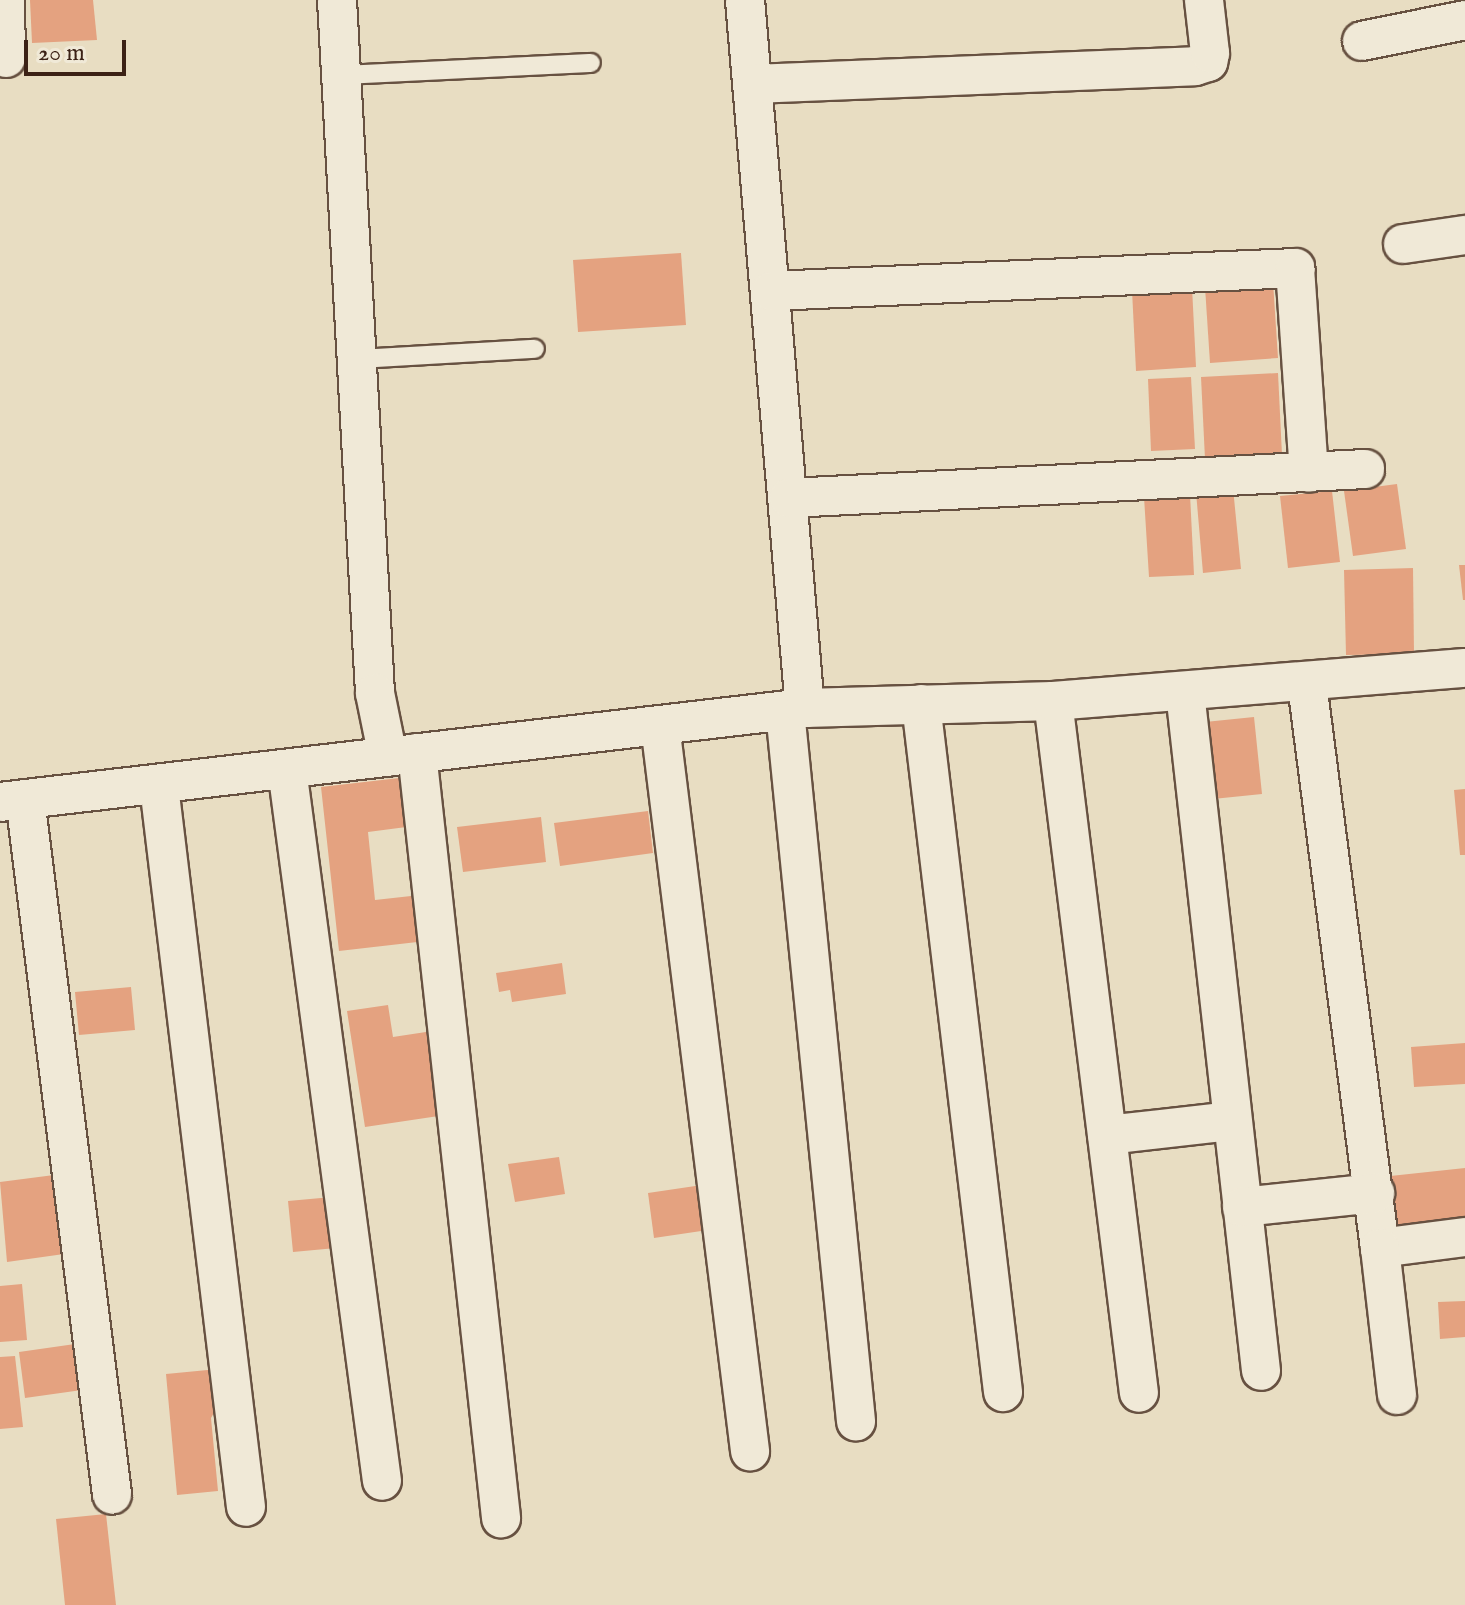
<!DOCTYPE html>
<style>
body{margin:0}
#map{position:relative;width:1465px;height:1605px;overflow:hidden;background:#e8ddc2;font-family:"IM FELL English",serif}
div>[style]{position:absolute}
.building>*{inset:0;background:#e4a280}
.roads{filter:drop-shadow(2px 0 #675141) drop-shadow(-2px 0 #675141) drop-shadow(0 2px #675141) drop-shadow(0 -2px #675141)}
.lane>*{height:18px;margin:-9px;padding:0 9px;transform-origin:9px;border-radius:9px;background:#f0e9d7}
.street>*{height:38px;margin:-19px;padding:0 19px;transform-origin:19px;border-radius:19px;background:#f0e9d7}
span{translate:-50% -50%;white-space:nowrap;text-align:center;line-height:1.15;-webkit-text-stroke:6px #f0e9d7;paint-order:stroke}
.scale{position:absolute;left:24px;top:40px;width:102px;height:36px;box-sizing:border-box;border:4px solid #3c2216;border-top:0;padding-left:10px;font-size:24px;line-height:28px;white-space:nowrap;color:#3c2216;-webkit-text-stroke:6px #f0e9d7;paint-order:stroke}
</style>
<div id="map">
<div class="building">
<div style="clip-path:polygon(30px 0,93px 0,97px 40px,32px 43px)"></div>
<div style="clip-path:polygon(681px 253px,686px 325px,578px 332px,573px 260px)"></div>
<div style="clip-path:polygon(1273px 282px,1278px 358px,1210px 363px,1205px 287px)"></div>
<div style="clip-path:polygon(1192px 287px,1196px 367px,1136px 371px,1132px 290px)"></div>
<div style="clip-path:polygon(1278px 373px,1282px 455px,1205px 459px,1201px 377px)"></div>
<div style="clip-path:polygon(1191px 377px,1195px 449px,1151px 451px,1148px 379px)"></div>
<div style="clip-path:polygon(1397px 484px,1406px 549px,1353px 556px,1344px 491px)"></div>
<div style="clip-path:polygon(1233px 488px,1241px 569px,1203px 573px,1196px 492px)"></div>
<div style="clip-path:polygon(1332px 491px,1340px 562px,1288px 568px,1280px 496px)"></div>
<div style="clip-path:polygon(1190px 494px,1194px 575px,1149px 577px,1144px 497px)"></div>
<div style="clip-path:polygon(1459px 565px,1465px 565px,1465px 600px,1463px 600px)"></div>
<div style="clip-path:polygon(1413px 568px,1414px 654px,1346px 655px,1344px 570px)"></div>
<div style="clip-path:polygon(1254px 717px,1262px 794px,1213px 799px,1205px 722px)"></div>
<div style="clip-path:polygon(408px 777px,414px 826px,368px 832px,375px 900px,420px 895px,426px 941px,339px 951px,321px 787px)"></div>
<div style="clip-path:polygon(1465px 789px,1465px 855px,1460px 855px,1454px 790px)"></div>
<div style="clip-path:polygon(648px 811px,653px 853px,560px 866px,554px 823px)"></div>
<div style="clip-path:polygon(541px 817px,546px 862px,463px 872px,457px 827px)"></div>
<div style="clip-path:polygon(562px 963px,566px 994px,512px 1002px,510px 990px,499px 992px,496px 973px)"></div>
<div style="clip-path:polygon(131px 987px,135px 1030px,79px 1035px,75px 992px)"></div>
<div style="clip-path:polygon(388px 1005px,393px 1037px,439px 1030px,452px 1114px,365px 1127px,347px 1011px)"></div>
<div style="clip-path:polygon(1465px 1043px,1465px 1084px,1414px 1087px,1411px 1047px)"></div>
<div style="clip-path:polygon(559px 1157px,565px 1194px,515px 1202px,508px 1164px)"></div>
<div style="clip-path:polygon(1465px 1168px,1465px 1219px,1386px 1228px,1381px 1177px)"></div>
<div style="clip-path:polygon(54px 1175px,64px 1254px,7px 1262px,0 1182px)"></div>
<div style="clip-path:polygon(702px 1185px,708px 1230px,654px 1238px,648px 1193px)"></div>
<div style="clip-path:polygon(332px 1197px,336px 1248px,293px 1252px,288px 1201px)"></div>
<div style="clip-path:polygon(22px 1284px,27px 1340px,0 1342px,0 1286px)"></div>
<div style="clip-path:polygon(1465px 1301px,1465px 1337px,1440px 1339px,1438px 1302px)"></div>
<div style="clip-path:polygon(82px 1343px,89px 1389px,25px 1398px,19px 1352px)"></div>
<div style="clip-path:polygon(15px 1356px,23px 1427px,0 1429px,0 1357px)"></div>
<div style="clip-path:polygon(218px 1369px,221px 1400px,211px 1418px,218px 1491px,177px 1495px,166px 1374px)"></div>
<div style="clip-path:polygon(106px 1514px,116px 1605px,65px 1605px,56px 1519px)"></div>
</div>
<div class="roads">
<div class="lane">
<div style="left:342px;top:75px;width:249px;rotate:-2.8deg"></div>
<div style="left:359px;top:359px;width:176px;rotate:-3.3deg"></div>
</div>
<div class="street">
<div style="left:5px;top:0;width:58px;rotate:89deg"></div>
<div style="left:337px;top:0;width:694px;rotate:86.86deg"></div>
<div style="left:375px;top:693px;width:65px;rotate:78.5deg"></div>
<div style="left:745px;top:0;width:711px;rotate:85.16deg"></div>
<div style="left:1362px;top:41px;width:105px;rotate:-11.5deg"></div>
<div style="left:753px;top:84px;width:442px;rotate:-2.3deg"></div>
<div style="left:1195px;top:66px;width:14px;rotate:-17deg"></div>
<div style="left:1208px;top:62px;width:9px;rotate:-77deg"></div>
<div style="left:1210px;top:53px;width:53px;rotate:-96.5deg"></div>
<div style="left:1403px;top:244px;width:63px;rotate:-8.3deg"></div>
<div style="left:771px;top:291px;width:525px;rotate:-2.51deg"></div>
<div style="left:1295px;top:268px;width:205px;rotate:86.1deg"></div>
<div style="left:789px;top:498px;width:577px;rotate:-2.88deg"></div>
<div style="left:1307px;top:684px;width:569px;rotate:82.63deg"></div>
<div style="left:1380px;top:1248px;width:86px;rotate:-7.4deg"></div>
<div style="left:1185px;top:692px;width:683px;rotate:83.61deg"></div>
<div style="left:1053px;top:701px;width:697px;rotate:82.92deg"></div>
<div style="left:921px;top:704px;width:693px;rotate:83.2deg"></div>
<div style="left:785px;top:711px;width:714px;rotate:84.29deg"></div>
<div style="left:660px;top:725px;width:732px;rotate:82.93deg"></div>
<div style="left:417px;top:753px;width:770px;rotate:83.73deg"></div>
<div style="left:287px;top:769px;width:718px;rotate:82.4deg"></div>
<div style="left:159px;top:786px;width:726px;rotate:83.12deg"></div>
<div style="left:25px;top:799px;width:701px;rotate:82.87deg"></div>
<div style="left:0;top:802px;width:810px;rotate:-6.66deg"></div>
<div style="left:805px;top:708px;width:248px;rotate:-1.6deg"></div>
<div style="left:1053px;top:701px;width:413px;rotate:-4.6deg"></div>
<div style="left:1107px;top:1135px;width:126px;rotate:-6.4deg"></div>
<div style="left:1242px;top:1207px;width:134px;rotate:-6deg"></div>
<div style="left:1380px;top:1248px;width:148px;rotate:83.4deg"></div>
</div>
</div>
<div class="scale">20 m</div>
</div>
